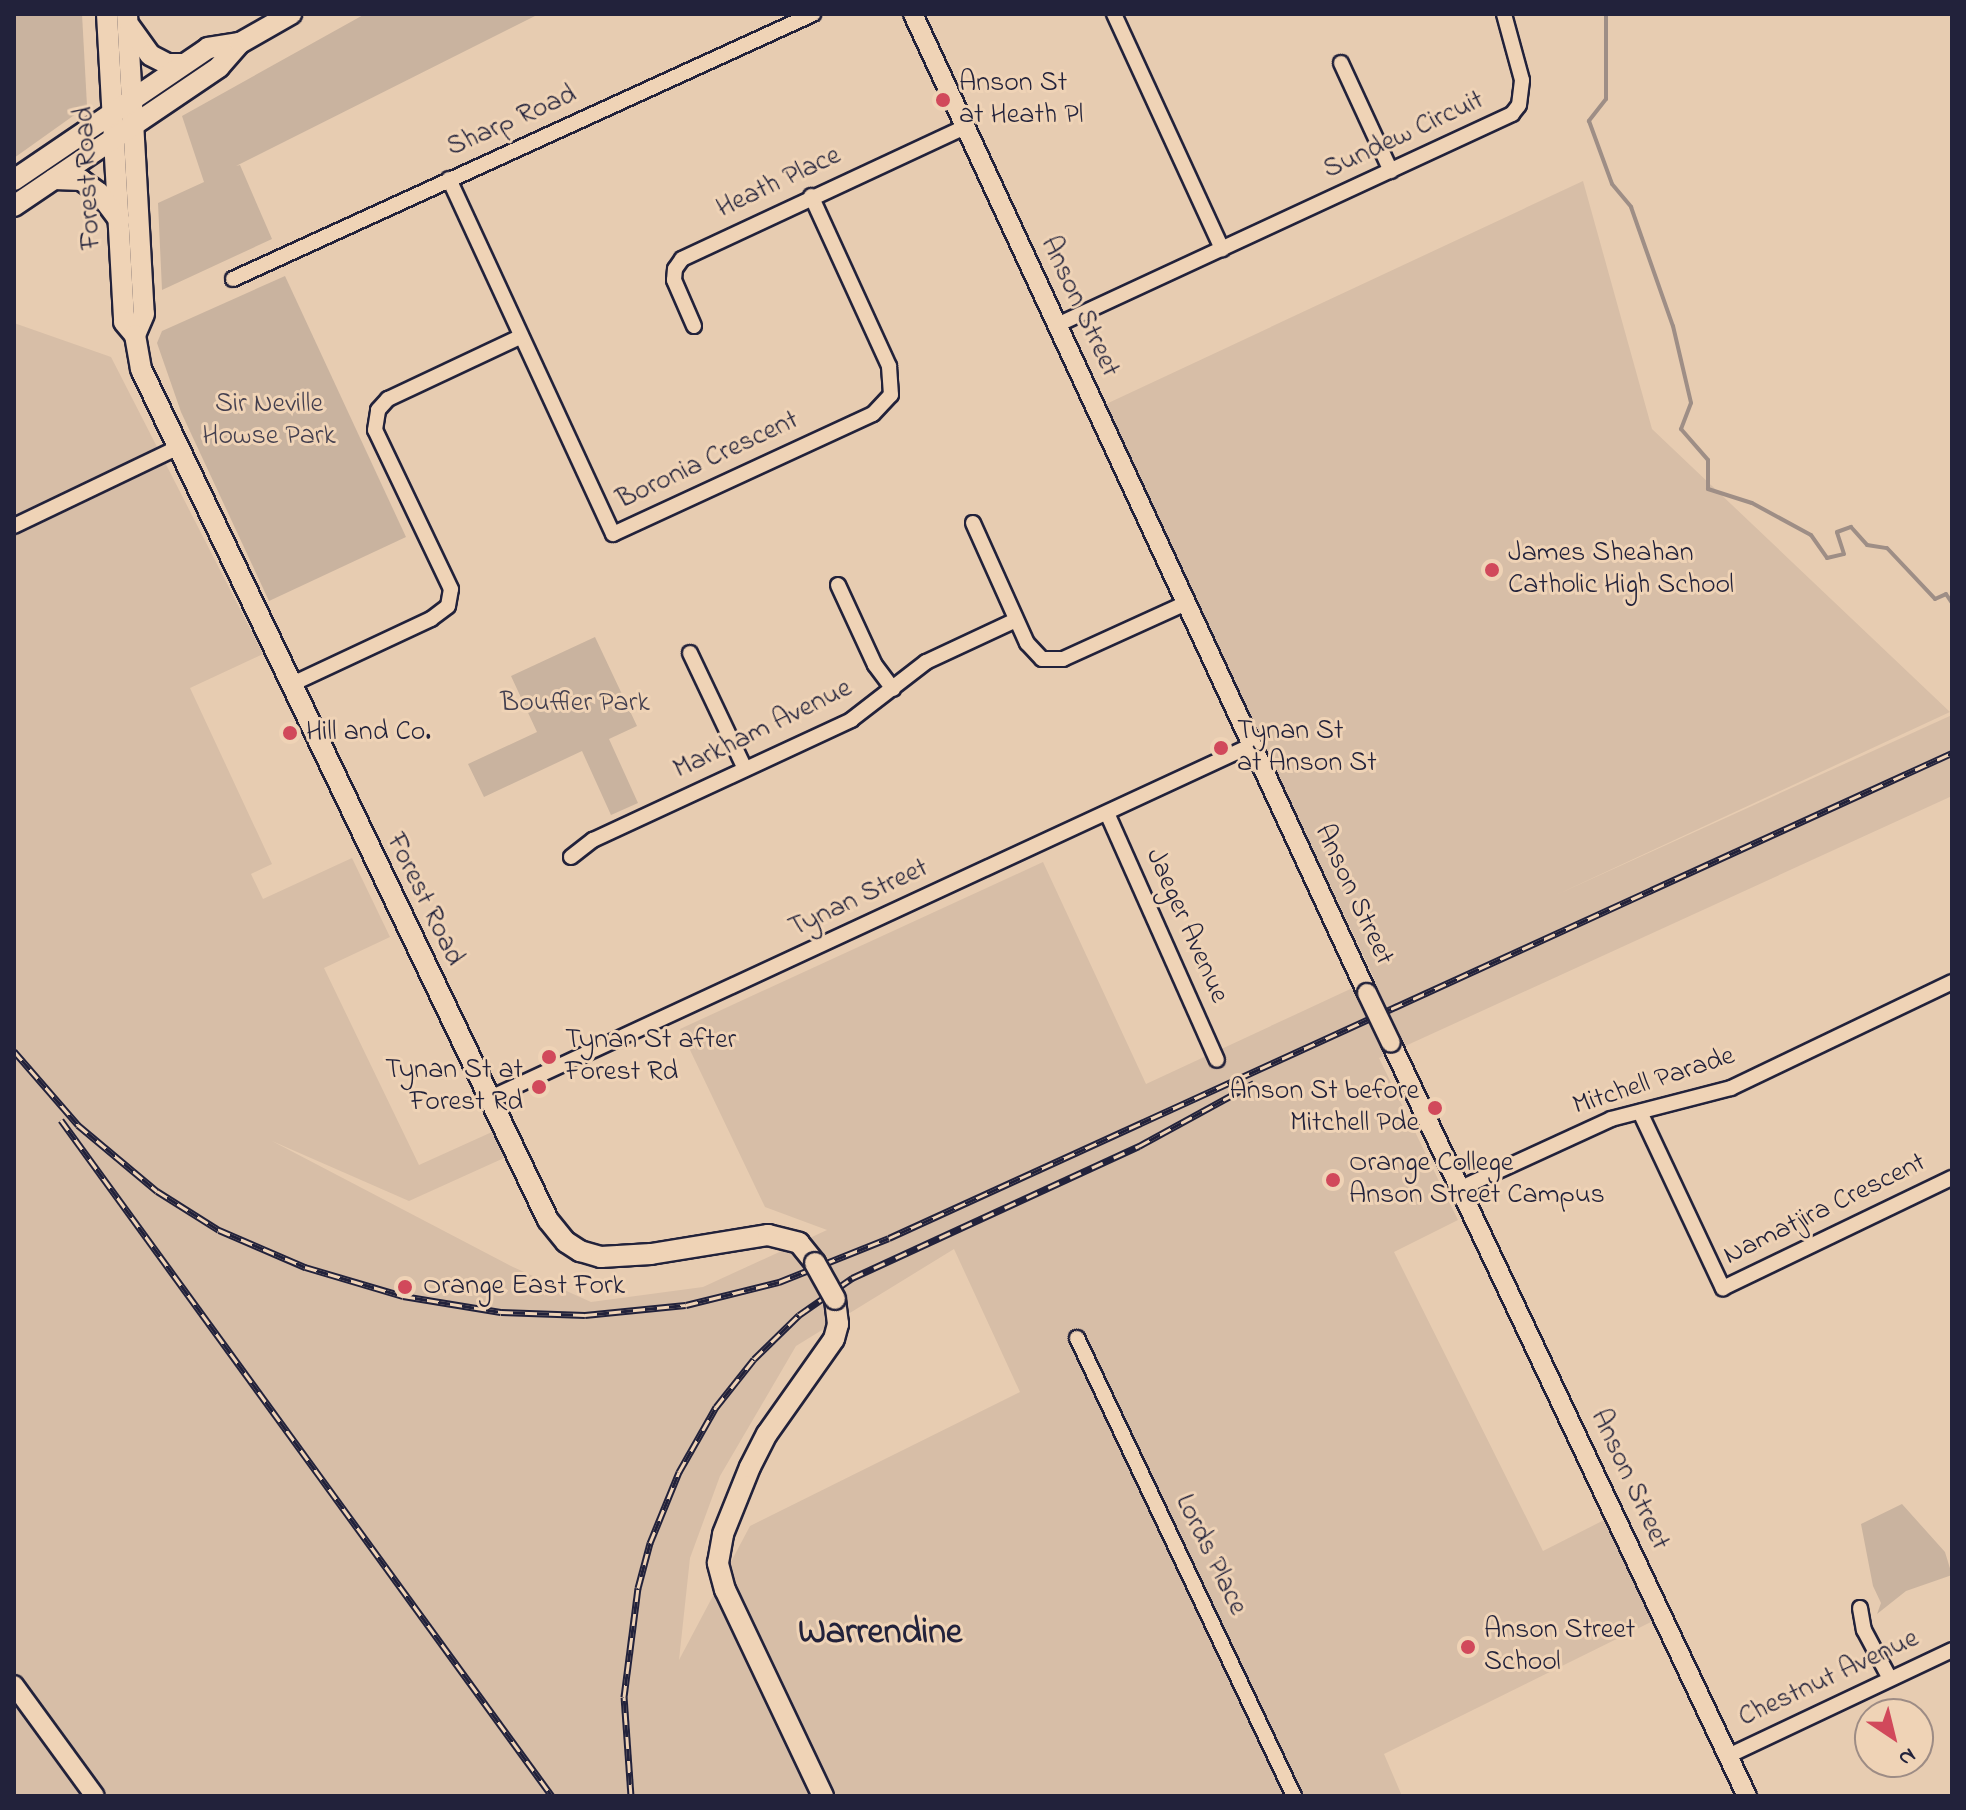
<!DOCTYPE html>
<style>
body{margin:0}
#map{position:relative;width:1966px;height:1810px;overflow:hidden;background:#e7ccb1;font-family:"Indie Flower",sans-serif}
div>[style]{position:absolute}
.built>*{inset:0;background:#d7bea7}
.green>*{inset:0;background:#c9b39f}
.stream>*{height:4px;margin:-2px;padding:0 2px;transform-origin:2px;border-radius:2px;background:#9e8e86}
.roads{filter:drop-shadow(2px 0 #22223b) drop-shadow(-2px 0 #22223b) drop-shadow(0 2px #22223b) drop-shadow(0 -2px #22223b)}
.minor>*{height:14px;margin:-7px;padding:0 7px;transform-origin:7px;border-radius:7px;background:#efd3b6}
.tertiary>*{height:18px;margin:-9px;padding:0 9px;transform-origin:9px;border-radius:9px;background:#efd3b6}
.secondary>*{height:20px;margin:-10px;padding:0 10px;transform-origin:10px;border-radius:10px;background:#efd3b6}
.rail>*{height:7px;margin-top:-3.5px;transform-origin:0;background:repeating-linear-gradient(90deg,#efd3b6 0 12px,#22223b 0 24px);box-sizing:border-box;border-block:2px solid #22223b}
.bridges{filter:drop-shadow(2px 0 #22223b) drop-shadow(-2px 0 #22223b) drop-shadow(0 2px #22223b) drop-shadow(0 -2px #22223b)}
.tertiary-bridge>*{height:18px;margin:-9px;padding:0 9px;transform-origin:9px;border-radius:9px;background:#efd3b6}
.secondary-bridge>*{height:20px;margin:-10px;padding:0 10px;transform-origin:10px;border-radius:10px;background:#efd3b6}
.dots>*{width:22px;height:22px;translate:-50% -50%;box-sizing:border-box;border:4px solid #efd3b6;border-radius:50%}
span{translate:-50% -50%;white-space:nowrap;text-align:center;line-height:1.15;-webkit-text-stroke:6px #efd3b6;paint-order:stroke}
.poi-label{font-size:28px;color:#22223b}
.left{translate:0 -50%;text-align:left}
.right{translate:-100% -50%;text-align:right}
.street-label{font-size:28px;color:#22223b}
.park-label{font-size:28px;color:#433f4f}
.district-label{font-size:36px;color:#22223b;font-weight:700}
.frame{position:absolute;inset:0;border:16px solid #22223b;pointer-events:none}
.north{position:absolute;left:1854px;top:1698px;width:80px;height:80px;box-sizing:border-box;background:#efd3b6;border:2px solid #9d8c85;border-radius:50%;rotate:145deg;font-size:22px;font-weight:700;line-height:32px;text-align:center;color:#22223b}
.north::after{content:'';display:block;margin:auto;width:28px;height:36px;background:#d1495b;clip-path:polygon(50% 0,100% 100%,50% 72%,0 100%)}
</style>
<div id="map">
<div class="built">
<div style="clip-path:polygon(evenodd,1583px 181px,1652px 429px,1950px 712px,1556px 895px,1952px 715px,1952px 796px,1379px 1058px,1458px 1220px,1394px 1252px,1543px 1551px,1608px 1518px,1657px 1619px,1384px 1754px,1402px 1796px,14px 1796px,14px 323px,111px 357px,263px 654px,190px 688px,272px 864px,251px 874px,263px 899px,352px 858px,390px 937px,324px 968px,419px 1165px,492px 1132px,504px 1158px,409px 1201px,272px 1141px,513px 1267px,591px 1302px,703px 1287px,827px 1230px,765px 1207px,680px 1029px,1043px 862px,1146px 1084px,1374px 978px,1104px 405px,1583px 181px,954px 1249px,1020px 1392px,750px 1526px,679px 1660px,690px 1558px,720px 1476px,796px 1346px,954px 1249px)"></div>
</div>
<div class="green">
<div style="clip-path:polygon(14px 14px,82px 14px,87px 106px,14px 158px)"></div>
<div style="clip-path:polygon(365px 14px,539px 14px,236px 166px,240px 165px,272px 239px,162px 290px,158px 203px,204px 182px,182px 116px)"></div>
<div style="clip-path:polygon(285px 276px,406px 537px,269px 601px,181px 412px,157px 343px,162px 331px)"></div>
<div style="clip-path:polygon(595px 637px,637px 726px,609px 739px,638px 803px,611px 815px,582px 751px,484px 797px,468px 764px,537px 732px,511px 676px)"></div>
<div style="clip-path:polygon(1902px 1504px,1945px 1552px,1952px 1575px,1906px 1591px,1877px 1614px,1881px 1603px,1873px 1586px,1861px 1524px)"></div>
</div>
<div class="stream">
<div style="left:1606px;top:14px;width:85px;rotate:90deg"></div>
<div style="left:1606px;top:99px;width:28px;rotate:128deg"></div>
<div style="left:1589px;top:121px;width:67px;rotate:69.9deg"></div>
<div style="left:1612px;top:184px;width:30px;rotate:50deg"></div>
<div style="left:1631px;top:207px;width:126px;rotate:70.6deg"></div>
<div style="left:1673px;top:326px;width:79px;rotate:76.8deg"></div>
<div style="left:1691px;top:403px;width:28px;rotate:111deg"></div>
<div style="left:1681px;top:429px;width:41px;rotate:48.9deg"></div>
<div style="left:1708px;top:460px;width:29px;rotate:90deg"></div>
<div style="left:1708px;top:489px;width:46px;rotate:17.7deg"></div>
<div style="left:1752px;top:503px;width:67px;rotate:28.5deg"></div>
<div style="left:1811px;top:535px;width:28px;rotate:55deg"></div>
<div style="left:1827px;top:558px;width:17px;rotate:-13deg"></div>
<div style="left:1844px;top:554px;width:23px;rotate:-108deg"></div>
<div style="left:1837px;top:532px;width:15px;rotate:-20deg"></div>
<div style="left:1851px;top:527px;width:24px;rotate:48deg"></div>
<div style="left:1867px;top:545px;width:20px;rotate:9deg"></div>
<div style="left:1887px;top:548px;width:70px;rotate:46.7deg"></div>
<div style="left:1935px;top:599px;width:12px;rotate:-24deg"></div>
<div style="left:1946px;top:594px;width:11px;rotate:56deg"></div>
</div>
<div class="roads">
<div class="minor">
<div style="left:1114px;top:14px;width:259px;rotate:65.3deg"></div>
<div style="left:1341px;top:63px;width:119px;rotate:65.2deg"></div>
<div style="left:449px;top:179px;width:391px;rotate:65.2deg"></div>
<div style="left:613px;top:534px;width:286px;rotate:-24.8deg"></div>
<div style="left:873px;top:414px;width:26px;rotate:-47deg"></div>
<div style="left:891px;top:395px;width:29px;rotate:-94deg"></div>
<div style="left:889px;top:366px;width:187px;rotate:-114.6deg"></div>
<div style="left:233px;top:279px;width:638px;rotate:-24.56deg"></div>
<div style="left:1057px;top:325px;width:502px;rotate:-24.88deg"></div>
<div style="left:1512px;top:114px;width:11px;rotate:-52deg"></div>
<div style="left:1519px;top:105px;width:25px;rotate:-83deg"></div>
<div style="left:1522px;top:80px;width:68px;rotate:-105.3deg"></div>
<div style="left:694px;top:326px;width:50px;rotate:-113.5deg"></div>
<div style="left:674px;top:280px;width:11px;rotate:-85deg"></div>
<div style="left:675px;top:269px;width:12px;rotate:-55deg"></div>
<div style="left:682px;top:259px;width:312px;rotate:-25deg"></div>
<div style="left:973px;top:523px;width:132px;rotate:65.8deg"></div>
<div style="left:1027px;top:643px;width:22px;rotate:47deg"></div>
<div style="left:1042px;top:659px;width:21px"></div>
<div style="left:1063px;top:659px;width:135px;rotate:-24.5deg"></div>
<div style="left:14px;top:526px;width:181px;rotate:-25.6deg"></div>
<div style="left:838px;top:585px;width:88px;rotate:65.2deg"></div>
<div style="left:875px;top:665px;width:30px;rotate:53deg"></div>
<div style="left:690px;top:653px;width:128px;rotate:64.6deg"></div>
<div style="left:290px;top:685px;width:156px;rotate:-25.1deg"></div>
<div style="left:431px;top:619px;width:21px;rotate:-37deg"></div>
<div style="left:448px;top:606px;width:17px;rotate:-80deg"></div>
<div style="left:451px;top:589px;width:176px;rotate:-115.5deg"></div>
<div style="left:375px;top:430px;width:20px;rotate:-81deg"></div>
<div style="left:378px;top:410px;width:15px;rotate:-48deg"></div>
<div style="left:388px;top:399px;width:146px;rotate:-25.2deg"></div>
<div style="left:1107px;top:813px;width:270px;rotate:66deg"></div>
<div style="left:571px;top:857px;width:28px;rotate:-38deg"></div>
<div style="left:593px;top:840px;width:285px;rotate:-24.9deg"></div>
<div style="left:851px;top:720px;width:95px;rotate:-37.7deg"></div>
<div style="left:926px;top:662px;width:99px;rotate:-25deg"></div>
<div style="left:488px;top:1099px;width:842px;rotate:-24.86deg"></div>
<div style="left:1640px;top:1112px;width:195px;rotate:64.8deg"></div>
<div style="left:1723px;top:1288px;width:254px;rotate:-25.7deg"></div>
<div style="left:1459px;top:1189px;width:167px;rotate:-24.7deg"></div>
<div style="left:1611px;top:1119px;width:124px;rotate:-14.5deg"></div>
<div style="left:1731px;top:1088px;width:245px;rotate:-25.6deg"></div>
<div style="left:1077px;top:1338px;width:507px;rotate:64.65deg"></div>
<div style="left:1860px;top:1608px;width:22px;rotate:80deg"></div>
<div style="left:1864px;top:1630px;width:55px;rotate:62deg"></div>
<div style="left:1728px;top:1756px;width:248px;rotate:-25.3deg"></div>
</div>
<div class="tertiary">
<div style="left:913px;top:14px;width:1079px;rotate:65.12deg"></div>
<div style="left:1391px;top:1043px;width:833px;rotate:64.7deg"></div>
<div style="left:14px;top:1685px;width:137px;rotate:53.9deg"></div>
</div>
<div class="secondary">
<div style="left:107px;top:14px;width:308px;rotate:86.8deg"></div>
<div style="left:124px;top:322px;width:17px;rotate:50deg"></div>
<div style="left:127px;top:14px;width:300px;rotate:86.8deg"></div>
<div style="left:144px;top:314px;width:23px;rotate:113deg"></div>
<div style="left:135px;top:335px;width:35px;rotate:80deg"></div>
<div style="left:141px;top:369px;width:943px;rotate:64.44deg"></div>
<div style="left:548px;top:1220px;width:28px;rotate:51deg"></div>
<div style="left:566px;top:1242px;width:17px;rotate:33deg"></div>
<div style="left:580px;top:1251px;width:22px;rotate:16deg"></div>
<div style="left:601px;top:1257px;width:50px;rotate:-3.4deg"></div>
<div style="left:651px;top:1254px;width:119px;rotate:-9.2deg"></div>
<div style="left:768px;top:1235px;width:32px;rotate:14deg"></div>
<div style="left:799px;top:1243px;width:26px;rotate:51deg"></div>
<div style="left:130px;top:27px;width:34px;rotate:54deg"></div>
<div style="left:150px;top:55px;width:20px;rotate:27deg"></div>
<div style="left:168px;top:64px;width:16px"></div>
<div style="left:54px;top:179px;width:27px;rotate:2deg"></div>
<div style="left:81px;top:180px;width:22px;rotate:36deg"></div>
<div style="left:99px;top:193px;width:34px;rotate:53deg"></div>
<div style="left:14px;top:180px;width:235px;rotate:-34.2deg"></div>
<div style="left:208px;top:48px;width:32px;rotate:-9deg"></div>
<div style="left:14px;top:206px;width:248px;rotate:-34.1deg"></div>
<div style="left:219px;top:67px;width:32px;rotate:-49deg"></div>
<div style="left:240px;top:43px;width:59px;rotate:-29.6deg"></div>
<div style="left:823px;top:1796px;width:228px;rotate:-115.4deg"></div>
<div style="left:725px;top:1590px;width:28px;rotate:-105deg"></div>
<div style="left:718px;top:1563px;width:29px;rotate:-80deg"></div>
<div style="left:723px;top:1534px;width:72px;rotate:-68.1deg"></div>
<div style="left:750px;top:1467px;width:37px;rotate:-63deg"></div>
<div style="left:767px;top:1434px;width:116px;rotate:-54.8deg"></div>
<div style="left:834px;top:1339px;width:16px;rotate:-75deg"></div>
<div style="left:838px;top:1324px;width:25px;rotate:-97deg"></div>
</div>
</div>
<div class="rail">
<div style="left:14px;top:1051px;width:98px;rotate:49.1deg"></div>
<div style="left:78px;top:1125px;width:103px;rotate:39.9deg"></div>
<div style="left:157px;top:1191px;width:73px;rotate:32.2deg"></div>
<div style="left:219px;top:1230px;width:94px;rotate:23.3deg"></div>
<div style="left:305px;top:1267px;width:102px;rotate:16.5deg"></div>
<div style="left:403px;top:1296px;width:99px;rotate:9.3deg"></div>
<div style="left:501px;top:1312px;width:84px;rotate:2deg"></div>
<div style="left:585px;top:1315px;width:101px;rotate:-5.7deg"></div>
<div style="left:686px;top:1305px;width:96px;rotate:-13.9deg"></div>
<div style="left:779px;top:1282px;width:118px;rotate:-21.8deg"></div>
<div style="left:889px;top:1238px;width:1168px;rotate:-24.53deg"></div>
<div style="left:61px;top:1120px;width:835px;rotate:54.01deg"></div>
<div style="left:631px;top:1796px;width:99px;rotate:-94deg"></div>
<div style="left:624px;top:1697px;width:110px;rotate:-82.7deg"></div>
<div style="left:638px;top:1588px;width:47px;rotate:-75.1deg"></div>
<div style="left:650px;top:1543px;width:77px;rotate:-67.8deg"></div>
<div style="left:679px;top:1472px;width:75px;rotate:-60.4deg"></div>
<div style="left:716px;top:1407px;width:61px;rotate:-51.6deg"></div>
<div style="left:754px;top:1359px;width:63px;rotate:-44.4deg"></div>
<div style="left:799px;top:1315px;width:65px;rotate:-34.9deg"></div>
<div style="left:852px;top:1278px;width:316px;rotate:-24.7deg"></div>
<div style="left:1139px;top:1146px;width:131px;rotate:-28.7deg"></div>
</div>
<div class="bridges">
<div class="tertiary-bridge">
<div style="left:1367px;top:993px;width:55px;rotate:64.4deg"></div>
</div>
<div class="secondary-bridge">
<div style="left:815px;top:1263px;width:41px;rotate:60.9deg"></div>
</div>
</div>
<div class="dots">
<div style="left:943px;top:100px;background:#d1495b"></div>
<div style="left:1492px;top:570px;background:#d1495b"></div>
<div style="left:290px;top:733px;background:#d1495b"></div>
<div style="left:1221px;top:748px;background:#d1495b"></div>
<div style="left:549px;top:1057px;background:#d1495b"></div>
<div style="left:539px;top:1087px;background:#d1495b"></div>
<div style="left:1435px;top:1108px;background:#d1495b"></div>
<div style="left:1333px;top:1180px;background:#d1495b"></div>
<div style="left:405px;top:1287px;background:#d1495b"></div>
<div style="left:1468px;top:1647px;background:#d1495b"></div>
</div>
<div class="poi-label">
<span class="left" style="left:959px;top:100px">Anson St<br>at Heath Pl</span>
<span class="left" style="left:1508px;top:570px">James Sheahan<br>Catholic High School</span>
<span class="left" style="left:1237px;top:748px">Tynan St<br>at Anson St</span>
<span class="left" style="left:306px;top:733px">Hill and Co.</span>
<span class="left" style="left:565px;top:1057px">Tynan St after<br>Forest Rd</span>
<span class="right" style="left:523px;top:1087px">Tynan St at<br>Forest Rd</span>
<span class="right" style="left:1419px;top:1108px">Anson St before<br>Mitchell Pde</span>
<span class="left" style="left:1349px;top:1180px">Orange College<br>Anson Street Campus</span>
<span class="left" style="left:423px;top:1287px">Orange East Fork</span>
<span class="left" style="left:1484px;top:1647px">Anson Street<br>School</span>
</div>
<div class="street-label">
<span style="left:512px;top:122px;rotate:-24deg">Sharp Road</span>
<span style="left:1404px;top:136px;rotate:-25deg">Sundew Circuit</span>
<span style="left:89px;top:178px;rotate:-93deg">Forest Road</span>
<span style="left:779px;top:183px;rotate:-25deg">Heath Place</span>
<span style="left:1079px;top:307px;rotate:65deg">Anson Street</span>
<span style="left:708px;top:461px;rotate:-25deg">Boronia Crescent</span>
<span style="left:763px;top:730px;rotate:-26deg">Markham Avenue</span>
<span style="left:1353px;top:895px;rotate:65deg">Anson Street</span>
<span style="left:859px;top:899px;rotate:-25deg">Tynan Street</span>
<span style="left:424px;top:900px;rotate:64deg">Forest Road</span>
<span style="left:1186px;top:926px;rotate:66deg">Jaeger Avenue</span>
<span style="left:1654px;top:1082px;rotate:-18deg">Mitchell Parade</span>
<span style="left:1825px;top:1210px;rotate:-26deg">Namatjira Crescent</span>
<span style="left:1629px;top:1480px;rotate:65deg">Anson Street</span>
<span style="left:1210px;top:1555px;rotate:64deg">Lords Place</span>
<span style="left:1829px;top:1679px;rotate:-25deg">Chestnut Avenue</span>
</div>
<div class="park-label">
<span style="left:269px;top:421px">Sir Neville<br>Howse Park</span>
<span style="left:575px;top:704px">Bouffler Park</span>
</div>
<div class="district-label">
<span style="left:880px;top:1634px">Warrendine</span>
</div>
<div class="frame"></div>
<div class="north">N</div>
</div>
